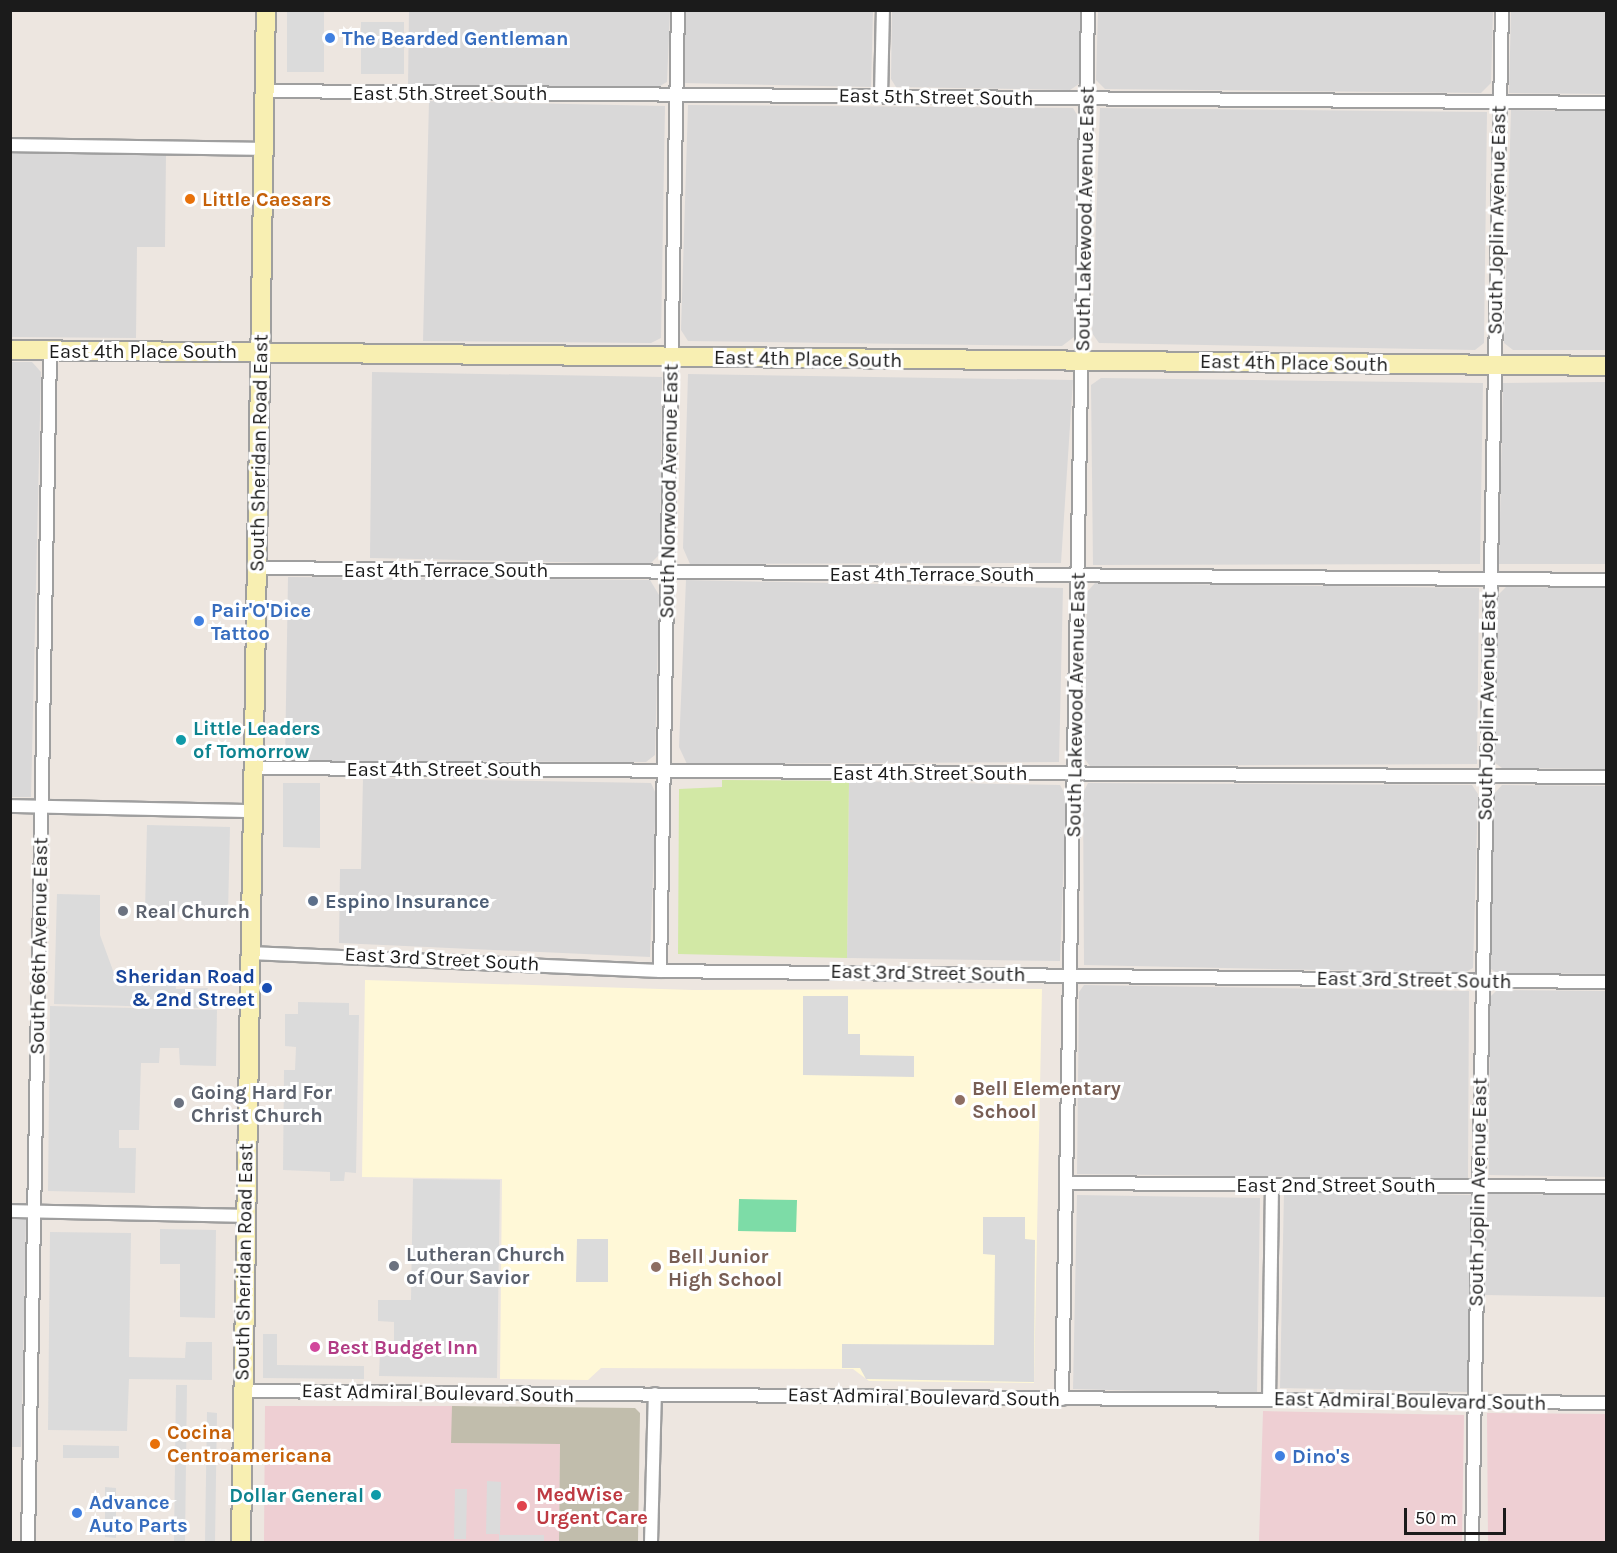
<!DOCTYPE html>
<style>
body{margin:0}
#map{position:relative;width:1617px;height:1553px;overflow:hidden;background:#ede6e0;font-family:Karla,sans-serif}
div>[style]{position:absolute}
.residential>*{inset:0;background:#d9d8d8}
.commercial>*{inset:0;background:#eecfd3}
.education>*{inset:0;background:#fff8d7}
.construction>*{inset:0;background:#c1bdac}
.grass>*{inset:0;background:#d2e8a5}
.pitch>*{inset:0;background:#7ddca7}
.parking>*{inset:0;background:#dbdbdb}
.roads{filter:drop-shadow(2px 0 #9f9f9f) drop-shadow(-2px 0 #9f9f9f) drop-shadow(0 2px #9f9f9f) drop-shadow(0 -2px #9f9f9f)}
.street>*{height:12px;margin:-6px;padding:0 6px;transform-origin:6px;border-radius:6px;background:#fff}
.secondary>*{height:18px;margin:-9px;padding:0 9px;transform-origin:9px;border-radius:9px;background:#f8efb2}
.dots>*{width:16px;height:16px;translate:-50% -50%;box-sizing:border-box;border:3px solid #fff;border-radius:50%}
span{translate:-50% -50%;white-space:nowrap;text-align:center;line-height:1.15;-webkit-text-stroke:6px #fff;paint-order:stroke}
.shop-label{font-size:20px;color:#366cbe;font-weight:700}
.left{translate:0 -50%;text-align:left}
.street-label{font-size:20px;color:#1b1b1b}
.food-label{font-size:20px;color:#c56008;font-weight:700}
.culture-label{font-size:20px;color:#0d838f;font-weight:700}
.right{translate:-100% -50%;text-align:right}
.service-label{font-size:20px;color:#4e5e75;font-weight:700}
.worship-label{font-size:20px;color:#5b616d;font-weight:700}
.transit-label{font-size:20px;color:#164399;font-weight:700}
.education-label{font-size:20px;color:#785e54;font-weight:700}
.hotel-label{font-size:20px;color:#b23c85;font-weight:700}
.health-label{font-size:20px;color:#be3a42;font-weight:700}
.frame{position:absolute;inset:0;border:12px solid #1b1b1b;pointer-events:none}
.scale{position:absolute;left:1404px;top:1508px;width:102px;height:27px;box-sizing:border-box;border:3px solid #1b1b1b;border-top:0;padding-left:8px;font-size:18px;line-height:21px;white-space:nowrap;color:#1b1b1b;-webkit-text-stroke:4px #fff;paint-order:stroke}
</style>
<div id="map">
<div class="residential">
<div style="clip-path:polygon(409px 11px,670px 11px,667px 82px,658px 87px,408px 85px)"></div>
<div style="clip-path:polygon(684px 11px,873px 11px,871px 87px,682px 83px)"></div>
<div style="clip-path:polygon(892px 11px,1081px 11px,1079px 84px,1070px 90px,896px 87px,891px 79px)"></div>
<div style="clip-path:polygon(1098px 11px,1493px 11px,1491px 83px,1481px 93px,1105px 89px,1096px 80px)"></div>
<div style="clip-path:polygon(1511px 11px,1606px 11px,1606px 94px,1509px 93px)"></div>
<div style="clip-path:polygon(429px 101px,665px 106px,661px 338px,651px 343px,423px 341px)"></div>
<div style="clip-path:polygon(688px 105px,1073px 108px,1079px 118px,1074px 337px,1062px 346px,688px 341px,681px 330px)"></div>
<div style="clip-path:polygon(1100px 108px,1487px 112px,1484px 343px,1475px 350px,1099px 343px,1092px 333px)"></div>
<div style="clip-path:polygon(1511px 110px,1606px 111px,1606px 350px,1513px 350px,1504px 343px)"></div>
<div style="clip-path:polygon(11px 153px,166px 154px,165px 247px,137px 247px,136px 338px,11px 337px)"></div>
<div style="clip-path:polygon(10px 362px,32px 362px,41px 372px,31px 797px,10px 797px)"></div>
<div style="clip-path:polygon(372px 372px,662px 377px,660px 554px,650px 564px,370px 558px)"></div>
<div style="clip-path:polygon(688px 374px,1073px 380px,1061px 563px,690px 564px,683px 548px)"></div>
<div style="clip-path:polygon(1101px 378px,1483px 383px,1480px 564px,1093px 565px,1091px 385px)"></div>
<div style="clip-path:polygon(1606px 382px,1606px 564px,1499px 564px,1503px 383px)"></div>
<div style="clip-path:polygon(288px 577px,650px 580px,659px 595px,655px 755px,646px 762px,285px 761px)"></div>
<div style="clip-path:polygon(686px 580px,1063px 588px,1059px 762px,687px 764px,679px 747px)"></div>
<div style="clip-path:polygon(1095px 583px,1479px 588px,1477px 764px,1090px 766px,1084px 758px,1087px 592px)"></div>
<div style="clip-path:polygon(1506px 587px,1606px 588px,1606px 769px,1502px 768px,1495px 763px,1497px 596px)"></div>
<div style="clip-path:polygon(363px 778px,651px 783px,656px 794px,650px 957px,339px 943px,340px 869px,361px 869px)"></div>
<div style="clip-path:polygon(849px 781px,1060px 785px,1066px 796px,1060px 961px,847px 958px)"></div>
<div style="clip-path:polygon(1088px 783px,1472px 785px,1478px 794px,1473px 968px,1464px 973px,1084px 965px,1083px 793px)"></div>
<div style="clip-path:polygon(1502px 785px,1606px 786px,1606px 974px,1497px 973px,1491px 969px,1494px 794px)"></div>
<div style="clip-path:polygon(1084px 985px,1469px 991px,1468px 1179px,1077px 1174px,1079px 992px)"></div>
<div style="clip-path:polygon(1497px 990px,1606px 991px,1606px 1177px,1489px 1175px,1490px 997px)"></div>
<div style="clip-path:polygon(1284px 1192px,1473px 1195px,1469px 1392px,1280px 1388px)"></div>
<div style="clip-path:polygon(1486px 1194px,1606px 1195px,1606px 1297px,1485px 1295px)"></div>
<div style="clip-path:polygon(1077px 1195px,1260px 1198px,1257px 1394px,1073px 1389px)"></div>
<div style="clip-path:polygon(11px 1219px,26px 1219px,21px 1447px,10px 1447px)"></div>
</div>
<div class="commercial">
<div style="clip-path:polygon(265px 1406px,452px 1406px,452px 1443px,560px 1444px,559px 1542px,264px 1542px)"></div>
<div style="clip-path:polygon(1263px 1411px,1464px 1415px,1462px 1542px,1259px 1542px)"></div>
<div style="clip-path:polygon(1487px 1413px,1606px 1414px,1606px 1542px,1488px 1542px)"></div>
</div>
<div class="education">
<div style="clip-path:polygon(365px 980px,693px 990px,1042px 989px,1034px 1383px,869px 1381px,853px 1369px,601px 1368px,588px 1380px,500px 1379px,502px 1179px,362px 1177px)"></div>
</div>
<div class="construction">
<div style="clip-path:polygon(452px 1406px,635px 1408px,640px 1413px,638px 1542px,559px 1542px,560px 1444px,451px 1443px)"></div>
</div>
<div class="grass">
<div style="clip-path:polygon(722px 780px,849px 781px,847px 958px,678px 954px,679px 789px,722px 787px)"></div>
</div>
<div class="pitch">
<div style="clip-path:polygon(739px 1199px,797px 1200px,796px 1232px,738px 1231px)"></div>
</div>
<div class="parking">
<div style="clip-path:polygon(287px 11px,324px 11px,324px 72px,287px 72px)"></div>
<div style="clip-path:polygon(361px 22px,404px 22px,404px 74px,361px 74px)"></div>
<div style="clip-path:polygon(283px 783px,320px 783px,320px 848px,283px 847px)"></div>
<div style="clip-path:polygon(147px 825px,230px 827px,228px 913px,145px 911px)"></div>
<div style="clip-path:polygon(57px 894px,100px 895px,100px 935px,115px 976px,175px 977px,176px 989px,208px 988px,199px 1008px,54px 1004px)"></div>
<div style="clip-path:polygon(803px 996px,848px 996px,848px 1034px,860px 1034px,860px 1055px,914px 1056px,914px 1077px,803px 1075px)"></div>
<div style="clip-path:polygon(298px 1002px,349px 1003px,349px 1015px,359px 1015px,356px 1173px,345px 1172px,344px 1181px,330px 1181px,330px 1172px,283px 1170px,284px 1070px,295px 1070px,296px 1047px,285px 1046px,285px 1014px,298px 1014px)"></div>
<div style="clip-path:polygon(50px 1006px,217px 1010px,216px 1066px,180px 1065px,179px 1048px,160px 1048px,159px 1063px,141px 1063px,139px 1130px,119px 1130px,119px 1148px,136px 1148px,135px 1193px,48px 1191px)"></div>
<div style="clip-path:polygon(413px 1179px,500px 1180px,497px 1378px,379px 1376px,380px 1351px,394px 1351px,394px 1322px,378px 1321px,378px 1300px,411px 1300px)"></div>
<div style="clip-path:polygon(983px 1217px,1025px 1217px,1025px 1239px,1035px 1240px,1034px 1382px,866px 1379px,860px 1368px,842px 1368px,842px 1344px,994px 1345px,995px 1255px,983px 1254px)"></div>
<div style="clip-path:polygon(160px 1229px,216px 1230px,215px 1318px,180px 1317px,180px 1264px,160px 1264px)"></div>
<div style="clip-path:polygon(50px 1232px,131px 1233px,129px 1357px,185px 1358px,186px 1342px,212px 1342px,212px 1380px,129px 1379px,127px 1431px,48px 1430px)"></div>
<div style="clip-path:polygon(577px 1239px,608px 1239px,608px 1282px,576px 1282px)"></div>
<div style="clip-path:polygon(263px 1334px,277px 1334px,277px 1365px,364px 1366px,364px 1379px,263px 1378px)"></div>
<div style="clip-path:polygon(176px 1385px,187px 1385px,185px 1542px,174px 1542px)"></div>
<div style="clip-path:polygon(207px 1412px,217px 1413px,215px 1542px,205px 1542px)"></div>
<div style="clip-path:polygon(63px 1445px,119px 1446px,119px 1458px,63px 1458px)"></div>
<div style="clip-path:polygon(487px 1481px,501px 1482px,500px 1535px,544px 1535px,544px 1542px,499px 1542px,499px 1534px,486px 1534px)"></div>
<div style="clip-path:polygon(105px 1487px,116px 1488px,116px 1538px,105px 1537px)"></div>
<div style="clip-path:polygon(455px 1489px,467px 1489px,466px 1539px,454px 1539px)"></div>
</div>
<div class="roads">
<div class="street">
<div style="left:265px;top:91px;width:1341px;rotate:0.51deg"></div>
<div style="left:881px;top:96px;width:86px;rotate:-88.7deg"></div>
<div style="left:10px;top:145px;width:254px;rotate:0.9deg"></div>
<div style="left:257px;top:568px;width:1349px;rotate:0.51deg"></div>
<div style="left:254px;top:768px;width:1352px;rotate:0.38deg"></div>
<div style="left:10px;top:806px;width:242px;rotate:1.2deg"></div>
<div style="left:250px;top:953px;width:410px;rotate:2.5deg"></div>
<div style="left:660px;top:971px;width:946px;rotate:0.67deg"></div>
<div style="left:660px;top:971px;width:961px;rotate:-88.93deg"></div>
<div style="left:1066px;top:1183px;width:540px;rotate:0.42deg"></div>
<div style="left:10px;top:1211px;width:235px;rotate:1.2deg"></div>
<div style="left:242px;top:1391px;width:1364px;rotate:0.5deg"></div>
<div style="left:1062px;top:1399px;width:1389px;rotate:-88.93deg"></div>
<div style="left:1269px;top:1400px;width:215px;rotate:-89.2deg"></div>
<div style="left:28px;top:1542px;width:1192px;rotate:-88.94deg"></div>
<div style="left:651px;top:1542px;width:148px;rotate:-88.5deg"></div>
<div style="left:1472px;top:1542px;width:1532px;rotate:-88.88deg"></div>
</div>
<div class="secondary">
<div style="left:10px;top:350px;width:1596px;rotate:0.57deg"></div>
<div style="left:241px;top:1542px;width:1532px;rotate:-89.07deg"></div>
</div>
</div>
<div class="dots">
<div style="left:330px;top:38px;background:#3f7fe0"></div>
<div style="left:190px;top:199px;background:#e8710a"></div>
<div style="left:199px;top:621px;background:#3f7fe0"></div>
<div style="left:181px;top:740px;background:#0f9aa8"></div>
<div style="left:313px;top:901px;background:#5c6f8a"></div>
<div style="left:123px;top:911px;background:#6b7280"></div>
<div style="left:267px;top:988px;background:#1a4fb4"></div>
<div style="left:960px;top:1100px;background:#8d6e63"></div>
<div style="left:179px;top:1103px;background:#6b7280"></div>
<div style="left:394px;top:1266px;background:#6b7280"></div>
<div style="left:656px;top:1267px;background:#8d6e63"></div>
<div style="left:315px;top:1347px;background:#d1479c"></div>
<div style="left:155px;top:1444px;background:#e8710a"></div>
<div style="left:1280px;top:1456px;background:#3f7fe0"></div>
<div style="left:376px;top:1495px;background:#0f9aa8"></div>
<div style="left:522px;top:1506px;background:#e0444e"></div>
<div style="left:77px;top:1513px;background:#3f7fe0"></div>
</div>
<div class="shop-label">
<span class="left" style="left:342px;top:38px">The Bearded Gentleman</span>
<span class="left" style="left:211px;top:622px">Pair'O'Dice<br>Tattoo</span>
<span class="left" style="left:1292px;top:1456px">Dino's</span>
<span class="left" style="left:89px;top:1514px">Advance<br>Auto Parts</span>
</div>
<div class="street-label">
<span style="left:450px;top:93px">East 5th Street South</span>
<span style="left:936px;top:97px;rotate:1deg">East 5th Street South</span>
<span style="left:1085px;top:219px;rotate:-89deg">South Lakewood Avenue East</span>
<span style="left:1497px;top:220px;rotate:-89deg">South Joplin Avenue East</span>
<span style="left:143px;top:351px">East 4th Place South</span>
<span style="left:808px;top:359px;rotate:1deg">East 4th Place South</span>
<span style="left:1294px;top:363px;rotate:1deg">East 4th Place South</span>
<span style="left:259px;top:453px;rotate:-89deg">South Sheridan Road East</span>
<span style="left:669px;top:491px;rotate:-89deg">South Norwood Avenue East</span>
<span style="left:446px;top:570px">East 4th Terrace South</span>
<span style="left:932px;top:574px">East 4th Terrace South</span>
<span style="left:1076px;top:705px;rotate:-89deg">South Lakewood Avenue East</span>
<span style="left:1487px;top:706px;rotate:-89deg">South Joplin Avenue East</span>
<span style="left:444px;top:769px">East 4th Street South</span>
<span style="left:930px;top:773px">East 4th Street South</span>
<span style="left:39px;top:946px;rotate:-89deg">South 66th Avenue East</span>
<span style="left:442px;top:959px;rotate:3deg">East 3rd Street South</span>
<span style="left:928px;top:973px;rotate:1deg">East 3rd Street South</span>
<span style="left:1414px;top:980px;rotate:1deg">East 3rd Street South</span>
<span style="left:1336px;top:1185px">East 2nd Street South</span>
<span style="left:1478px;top:1192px;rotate:-89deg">South Joplin Avenue East</span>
<span style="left:244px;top:1262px;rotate:-89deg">South Sheridan Road East</span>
<span style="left:438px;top:1393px;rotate:1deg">East Admiral Boulevard South</span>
<span style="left:924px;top:1397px;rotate:1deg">East Admiral Boulevard South</span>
<span style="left:1410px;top:1401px;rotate:1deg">East Admiral Boulevard South</span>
</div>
<div class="food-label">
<span class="left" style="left:202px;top:199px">Little Caesars</span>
<span class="left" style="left:167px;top:1444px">Cocina<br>Centroamericana</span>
</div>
<div class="culture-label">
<span class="left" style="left:193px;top:740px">Little Leaders<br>of Tomorrow</span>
<span class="right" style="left:364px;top:1495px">Dollar General</span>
</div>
<div class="service-label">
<span class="left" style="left:325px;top:901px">Espino Insurance</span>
</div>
<div class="worship-label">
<span class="left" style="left:135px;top:911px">Real Church</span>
<span class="left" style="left:191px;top:1104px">Going Hard For<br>Christ Church</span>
<span class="left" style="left:406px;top:1266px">Lutheran Church<br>of Our Savior</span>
</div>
<div class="transit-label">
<span class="right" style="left:255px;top:988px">Sheridan Road<br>&amp; 2nd Street</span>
</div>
<div class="education-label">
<span class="left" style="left:972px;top:1100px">Bell Elementary<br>School</span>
<span class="left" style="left:668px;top:1268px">Bell Junior<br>High School</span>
</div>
<div class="hotel-label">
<span class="left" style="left:327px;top:1347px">Best Budget Inn</span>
</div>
<div class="health-label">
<span class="left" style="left:536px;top:1506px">MedWise<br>Urgent Care</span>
</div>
<div class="frame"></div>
<div class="scale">50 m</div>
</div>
